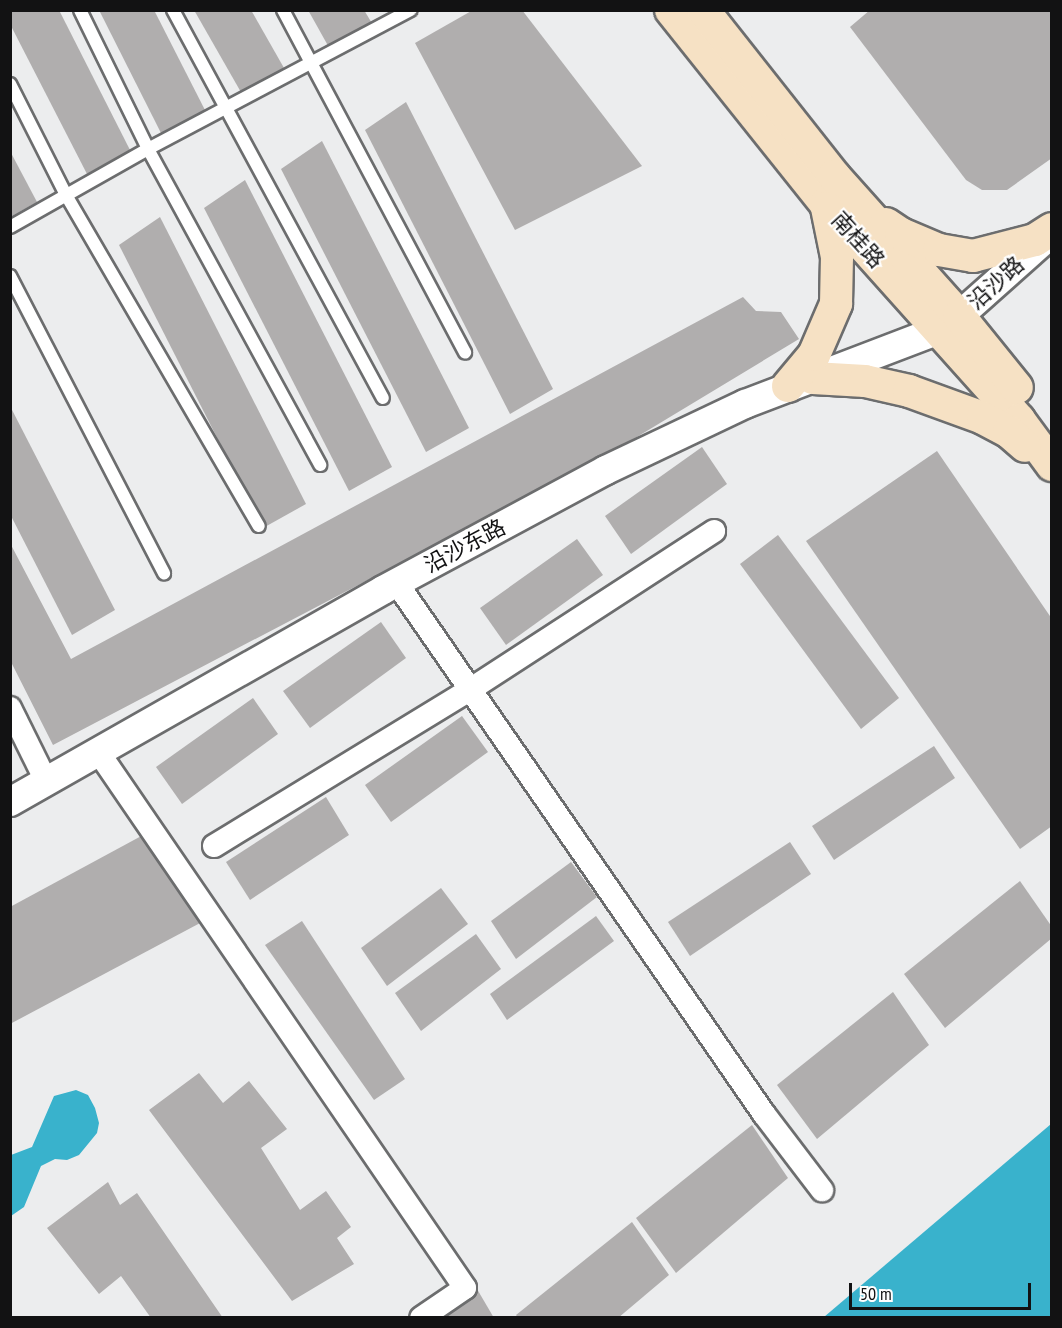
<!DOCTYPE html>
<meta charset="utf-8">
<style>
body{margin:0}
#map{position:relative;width:1062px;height:1328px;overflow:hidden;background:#ecedee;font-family:"PT Sans Narrow","Noto Sans SC",sans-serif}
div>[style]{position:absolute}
.water>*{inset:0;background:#39b2cc}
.building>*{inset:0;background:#b0aeae}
.roads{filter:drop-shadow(2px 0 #6c6d6e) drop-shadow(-2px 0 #6c6d6e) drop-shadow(0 2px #6c6d6e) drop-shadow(0 -2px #6c6d6e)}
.service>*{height:12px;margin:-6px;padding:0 6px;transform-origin:6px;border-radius:6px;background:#fff}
.minor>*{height:22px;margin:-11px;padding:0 11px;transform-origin:11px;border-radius:11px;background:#fff}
.tertiary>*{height:28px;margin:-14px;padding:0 14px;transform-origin:14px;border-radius:14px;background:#fff}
.secondary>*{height:32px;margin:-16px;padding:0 16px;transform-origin:16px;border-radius:16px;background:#f6e1c4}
span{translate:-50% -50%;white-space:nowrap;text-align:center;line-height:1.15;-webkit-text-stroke:4.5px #fff;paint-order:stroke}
.street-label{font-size:22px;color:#121213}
.frame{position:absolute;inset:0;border:12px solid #121213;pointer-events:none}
.scale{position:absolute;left:849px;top:1283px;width:182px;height:27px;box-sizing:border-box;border:3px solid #121213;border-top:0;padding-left:8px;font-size:18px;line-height:21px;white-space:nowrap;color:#121213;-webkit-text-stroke:4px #fff;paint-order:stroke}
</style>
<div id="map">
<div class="water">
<div style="clip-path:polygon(76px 1090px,88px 1095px,95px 1108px,99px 1123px,97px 1133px,79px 1155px,67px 1160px,55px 1159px,41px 1166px,24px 1207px,11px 1216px,11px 1155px,32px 1147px,54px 1096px)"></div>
<div style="clip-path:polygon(1051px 1124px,1051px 1317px,824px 1317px)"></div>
</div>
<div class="building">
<div style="clip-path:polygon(10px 10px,59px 10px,130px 150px,87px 174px,10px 24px)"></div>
<div style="clip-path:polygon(99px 10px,154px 10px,208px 116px,165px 141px)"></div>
<div style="clip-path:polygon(194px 10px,251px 10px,284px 68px,242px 94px)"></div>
<div style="clip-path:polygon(308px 10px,364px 10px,373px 25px,331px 51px)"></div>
<div style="clip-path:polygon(473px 10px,522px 10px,642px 166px,515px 230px,415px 43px)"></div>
<div style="clip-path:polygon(870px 10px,1052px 10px,1052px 158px,1007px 190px,982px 190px,966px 180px,850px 27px)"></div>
<div style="clip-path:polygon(406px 102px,553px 389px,510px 414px,365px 130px)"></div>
<div style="clip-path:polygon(322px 141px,469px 428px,426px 452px,281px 169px)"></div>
<div style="clip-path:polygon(10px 151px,37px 202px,10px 217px)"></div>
<div style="clip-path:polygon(245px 180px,392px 467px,349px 491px,204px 208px)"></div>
<div style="clip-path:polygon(160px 217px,306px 504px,263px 528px,119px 245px)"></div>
<div style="clip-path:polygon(743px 297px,756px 311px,781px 312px,799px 339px,612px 452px,53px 745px,10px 660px,10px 543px,71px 659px)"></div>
<div style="clip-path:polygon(10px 406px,115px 610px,72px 635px,10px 514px)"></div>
<div style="clip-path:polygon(702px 447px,727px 484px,631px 554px,605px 516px)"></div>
<div style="clip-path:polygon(937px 451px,1052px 619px,1052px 826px,1020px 849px,806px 541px)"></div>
<div style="clip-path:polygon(778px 535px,899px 698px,861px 729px,740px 564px)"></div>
<div style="clip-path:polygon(577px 539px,603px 575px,506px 645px,480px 608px)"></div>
<div style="clip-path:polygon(381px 622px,406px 658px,310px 728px,283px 691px)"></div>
<div style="clip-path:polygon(253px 698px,278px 734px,182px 804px,156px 767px)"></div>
<div style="clip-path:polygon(462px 716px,488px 752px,391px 822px,365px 785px)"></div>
<div style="clip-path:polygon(934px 746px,955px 778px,834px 860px,812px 826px)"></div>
<div style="clip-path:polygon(326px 797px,349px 835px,250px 900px,226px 862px)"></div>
<div style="clip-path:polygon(145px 834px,202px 922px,10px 1024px,10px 907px)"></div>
<div style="clip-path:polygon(790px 842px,811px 874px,690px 956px,668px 922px)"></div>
<div style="clip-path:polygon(571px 862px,597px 897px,516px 959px,491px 921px)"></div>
<div style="clip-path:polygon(1020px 881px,1052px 927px,1052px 938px,945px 1028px,904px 974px)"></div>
<div style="clip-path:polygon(441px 888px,468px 924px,387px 986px,361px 948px)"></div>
<div style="clip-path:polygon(596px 916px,614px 941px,507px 1020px,490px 994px)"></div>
<div style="clip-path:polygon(302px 921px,405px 1079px,374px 1100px,265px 945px)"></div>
<div style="clip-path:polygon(476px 934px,501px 969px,421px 1031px,395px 993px)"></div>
<div style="clip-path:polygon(893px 992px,929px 1045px,817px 1139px,777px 1085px)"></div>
<div style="clip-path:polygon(199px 1073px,223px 1103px,249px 1081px,287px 1129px,261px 1148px,300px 1210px,326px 1191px,351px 1227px,337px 1238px,354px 1264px,292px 1301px,149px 1110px)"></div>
<div style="clip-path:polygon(752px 1125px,788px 1178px,676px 1273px,636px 1218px)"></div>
<div style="clip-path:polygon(108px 1182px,120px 1205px,137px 1193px,223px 1318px,151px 1318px,121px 1276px,99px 1294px,47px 1228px)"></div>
<div style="clip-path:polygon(632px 1222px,669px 1275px,618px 1318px,518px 1318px,516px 1315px)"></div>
<div style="clip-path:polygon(477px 1289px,494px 1318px,434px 1318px)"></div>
</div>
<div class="roads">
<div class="service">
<div style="left:80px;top:10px;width:155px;rotate:63.9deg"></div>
<div style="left:148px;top:149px;width:360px;rotate:61.4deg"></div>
<div style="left:173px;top:10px;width:441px;rotate:61.6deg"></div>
<div style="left:283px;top:10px;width:388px;rotate:62deg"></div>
<div style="left:10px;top:84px;width:124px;rotate:63.2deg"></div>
<div style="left:66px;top:195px;width:383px;rotate:59.8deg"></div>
<div style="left:10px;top:227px;width:159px;rotate:-29.5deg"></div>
<div style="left:148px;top:149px;width:297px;rotate:-27.9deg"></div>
<div style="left:10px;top:276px;width:335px;rotate:62.6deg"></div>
</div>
<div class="minor">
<div style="left:396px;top:582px;width:647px;rotate:55.33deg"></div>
<div style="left:764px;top:1114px;width:96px;rotate:52.7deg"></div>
<div style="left:10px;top:708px;width:84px;rotate:63.7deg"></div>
<div style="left:99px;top:753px;width:648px;rotate:55.62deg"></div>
<div style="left:465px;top:1288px;width:53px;rotate:145.7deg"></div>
<div style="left:214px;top:846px;width:301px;rotate:-31.4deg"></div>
<div style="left:471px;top:689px;width:290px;rotate:-33deg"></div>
</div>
<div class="tertiary">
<div style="left:10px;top:802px;width:429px;rotate:-29.6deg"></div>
<div style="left:383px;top:590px;width:253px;rotate:-28.3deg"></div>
<div style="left:606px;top:470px;width:154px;rotate:-25.4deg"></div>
<div style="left:745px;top:404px;width:208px;rotate:-20.9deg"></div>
<div style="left:939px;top:330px;width:24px;rotate:-35deg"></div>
<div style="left:959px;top:316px;width:123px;rotate:-41.7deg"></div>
</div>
<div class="secondary">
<div style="left:671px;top:10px;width:248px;rotate:51.4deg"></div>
<div style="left:826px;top:204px;width:290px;rotate:48.2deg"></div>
<div style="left:1019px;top:420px;width:56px;rotate:53.7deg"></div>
<div style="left:703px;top:10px;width:211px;rotate:51.7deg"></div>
<div style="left:834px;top:176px;width:188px;rotate:48.2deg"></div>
<div style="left:959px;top:316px;width:92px;rotate:51.1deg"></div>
<div style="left:886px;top:224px;width:18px;rotate:34deg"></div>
<div style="left:901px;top:234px;width:41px;rotate:22.8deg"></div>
<div style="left:939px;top:250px;width:35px;rotate:10deg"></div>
<div style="left:973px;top:256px;width:64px;rotate:-14.5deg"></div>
<div style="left:1035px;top:240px;width:20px;rotate:-33deg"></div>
<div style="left:813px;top:378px;width:52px;rotate:3.3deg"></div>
<div style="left:865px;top:381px;width:45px;rotate:12.8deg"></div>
<div style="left:909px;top:391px;width:79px;rotate:20deg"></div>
<div style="left:983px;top:418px;width:30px;rotate:28deg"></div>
<div style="left:1009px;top:432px;width:21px;rotate:41deg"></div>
<div style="left:788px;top:386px;width:40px;rotate:-50deg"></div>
<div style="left:814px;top:355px;width:56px;rotate:-66.7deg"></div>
<div style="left:836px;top:304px;width:47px;rotate:-88.8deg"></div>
<div style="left:837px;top:257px;width:50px;rotate:-101.5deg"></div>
</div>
</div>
<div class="street-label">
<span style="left:858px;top:240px;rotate:48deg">南桂路</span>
<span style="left:996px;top:283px;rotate:-42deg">沿沙路</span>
<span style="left:465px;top:546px;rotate:-28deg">沿沙东路</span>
</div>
<div class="frame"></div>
<div class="scale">50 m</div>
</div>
